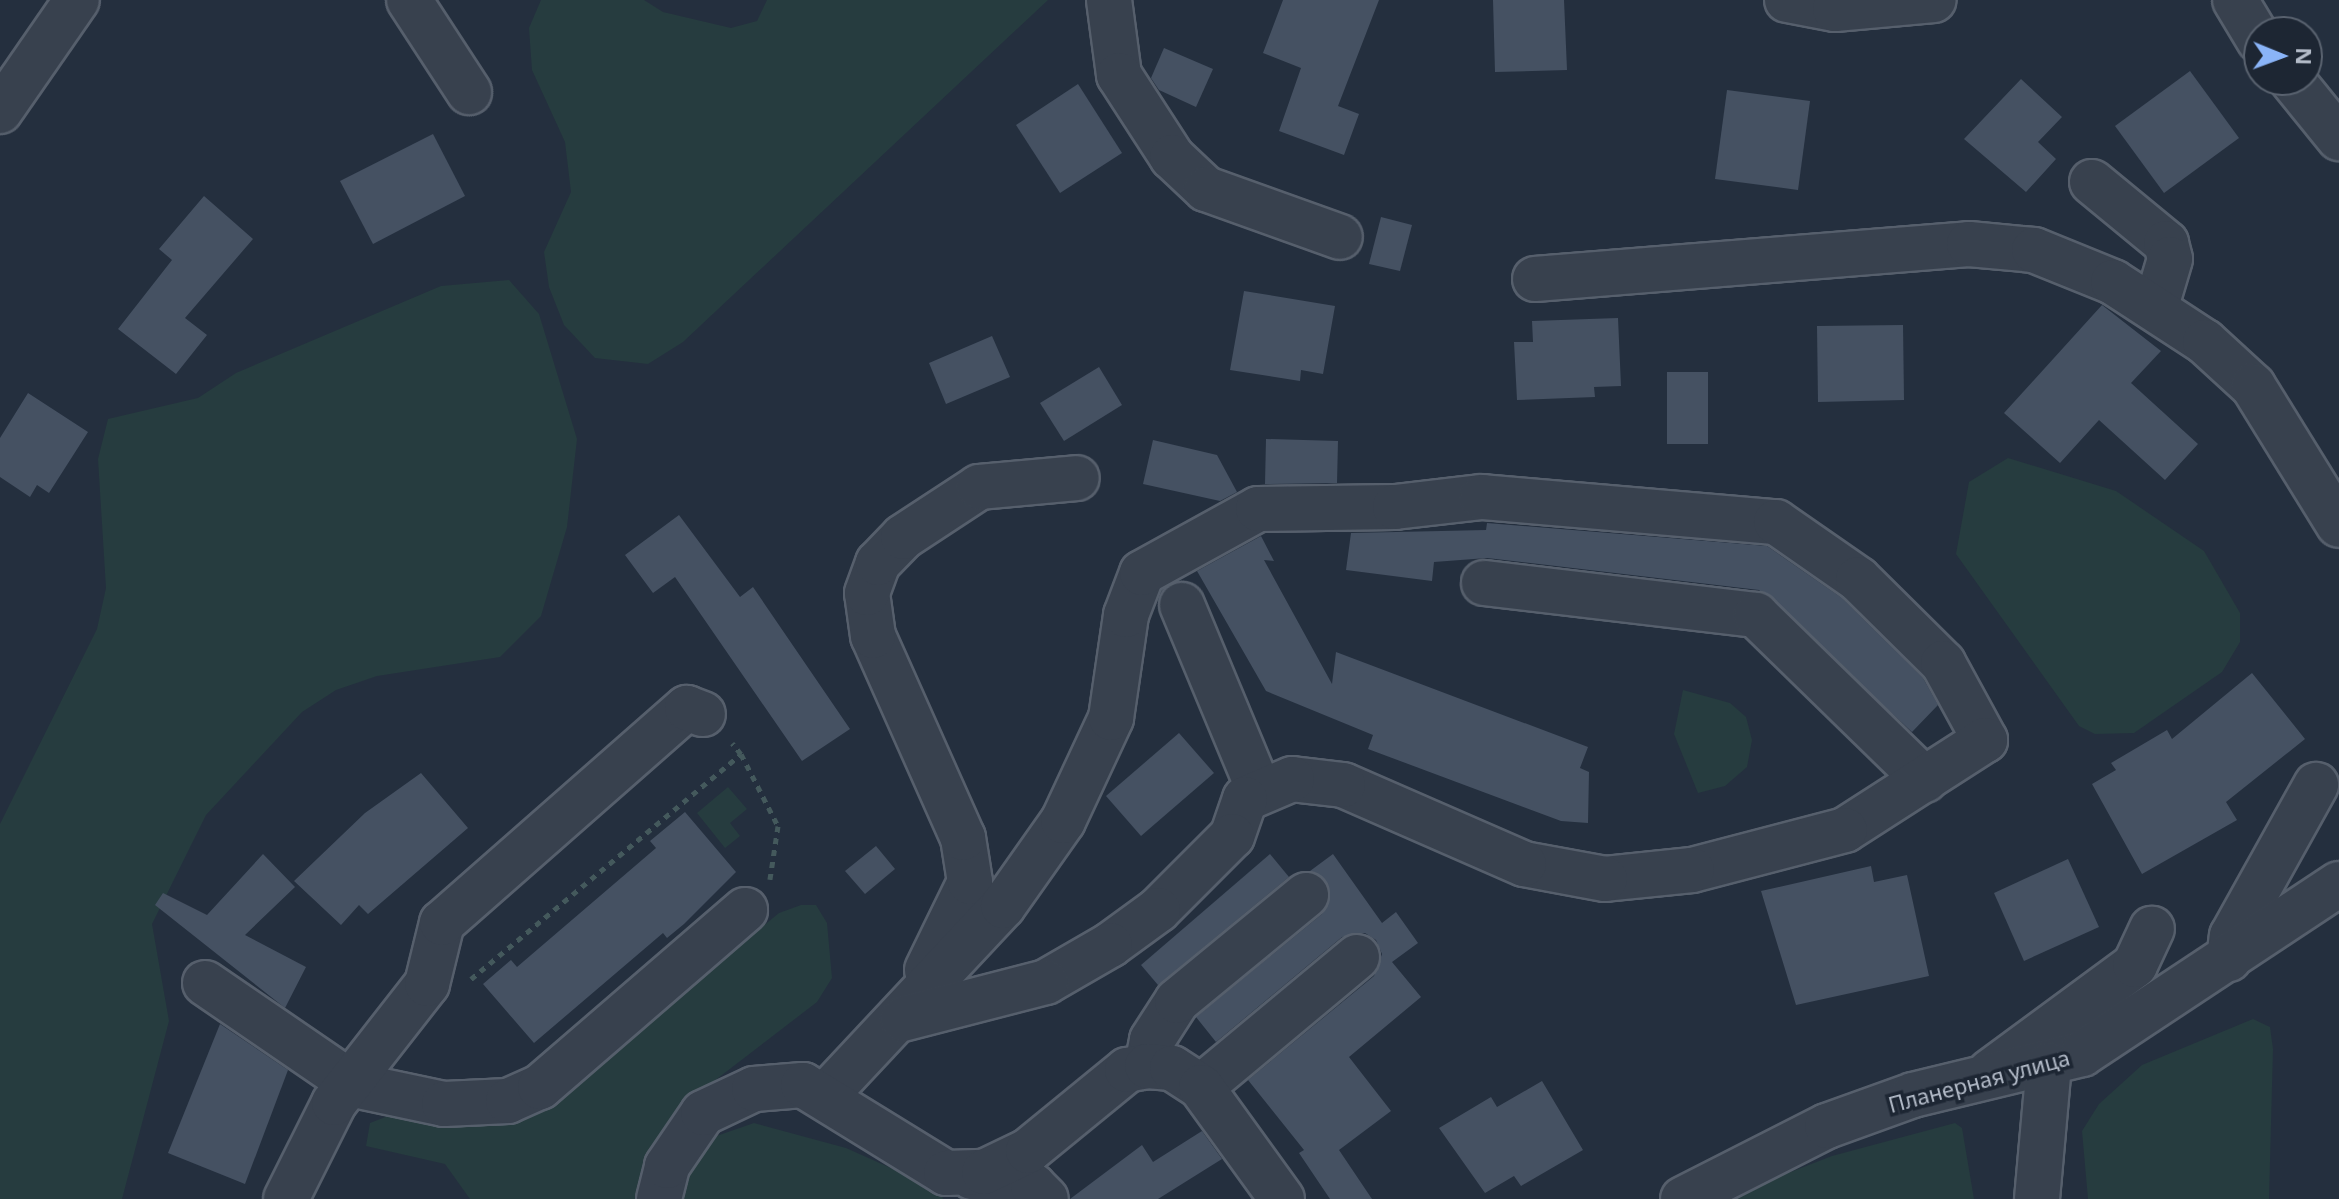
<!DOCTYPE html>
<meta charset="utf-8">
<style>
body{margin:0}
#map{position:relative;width:2339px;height:1199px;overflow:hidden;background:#242f3e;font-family:"Noto Sans",sans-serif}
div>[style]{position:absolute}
.green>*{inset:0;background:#263c3f}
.building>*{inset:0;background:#455162}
.path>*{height:5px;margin-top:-2.5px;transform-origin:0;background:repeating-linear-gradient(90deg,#44595c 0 6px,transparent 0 12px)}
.roads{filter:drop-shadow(2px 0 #565f6c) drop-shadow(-2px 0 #565f6c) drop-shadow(0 2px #565f6c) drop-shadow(0 -2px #565f6c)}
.minor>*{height:44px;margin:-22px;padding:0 22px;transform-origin:22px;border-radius:22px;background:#38414e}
span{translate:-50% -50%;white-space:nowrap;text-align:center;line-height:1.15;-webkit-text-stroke:7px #1d2633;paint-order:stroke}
.street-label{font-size:22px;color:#b4bcc9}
.north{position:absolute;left:2243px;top:16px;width:80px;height:80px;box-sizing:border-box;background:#1d2633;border:2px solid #59626f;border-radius:50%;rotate:91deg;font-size:22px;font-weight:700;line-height:32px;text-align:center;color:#b4bcc9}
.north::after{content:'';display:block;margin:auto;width:28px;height:36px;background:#8ab4f8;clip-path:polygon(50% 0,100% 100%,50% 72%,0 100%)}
</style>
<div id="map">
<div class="green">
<div style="clip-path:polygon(541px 0,644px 0,663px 12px,731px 28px,757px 21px,767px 0,1048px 0,683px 342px,648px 364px,595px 358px,564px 325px,549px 287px,544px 252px,571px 192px,565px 142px,532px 70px,529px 28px)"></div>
<div style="clip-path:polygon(509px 280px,539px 314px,577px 439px,567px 527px,541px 616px,500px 657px,377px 676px,336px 690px,302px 712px,206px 815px,152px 924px,169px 1021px,122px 1199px,0 1199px,0 824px,97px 629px,106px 588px,98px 459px,108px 419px,198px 398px,236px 373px,441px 286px)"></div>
<div style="clip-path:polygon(2008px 458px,2116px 491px,2204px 551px,2240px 613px,2240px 642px,2222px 672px,2134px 733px,2095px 734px,2079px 726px,1956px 554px,1969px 482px)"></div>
<div style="clip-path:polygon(1683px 690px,1730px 703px,1746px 717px,1752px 740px,1747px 767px,1725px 786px,1698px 793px,1674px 734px)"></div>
<div style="clip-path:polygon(728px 787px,747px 809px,730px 823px,740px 836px,725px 848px,697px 813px)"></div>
<div style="clip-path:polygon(801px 905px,816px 905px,827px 923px,832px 978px,817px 1002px,679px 1108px,654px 1145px,642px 1199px,470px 1199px,445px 1164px,366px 1146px,370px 1123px,388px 1116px,450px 1125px,670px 1003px,779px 913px)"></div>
<div style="clip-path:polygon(2253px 1019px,2270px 1027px,2273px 1049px,2269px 1199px,2088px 1199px,2082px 1131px,2099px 1104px,2142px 1065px)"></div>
<div style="clip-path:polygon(754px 1123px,846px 1148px,940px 1190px,943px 1199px,679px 1199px,702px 1141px)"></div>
<div style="clip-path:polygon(1955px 1123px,1962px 1128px,1974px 1199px,1722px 1199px,1832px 1156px)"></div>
</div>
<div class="building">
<div style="clip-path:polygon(1283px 0,1379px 0,1338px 106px,1359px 114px,1344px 155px,1279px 131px,1301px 68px,1263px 53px)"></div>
<div style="clip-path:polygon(1493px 0,1564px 0,1567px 70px,1495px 72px)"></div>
<div style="clip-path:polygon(1164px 48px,1213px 69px,1196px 107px,1159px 90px,1151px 78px)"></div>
<div style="clip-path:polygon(2190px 71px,2239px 138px,2164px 193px,2115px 126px)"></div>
<div style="clip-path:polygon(2021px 79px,2062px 117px,2038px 142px,2056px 159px,2026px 192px,1964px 139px)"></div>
<div style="clip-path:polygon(1078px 84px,1122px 153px,1060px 193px,1016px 125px)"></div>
<div style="clip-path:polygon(1727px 90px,1810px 101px,1798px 190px,1715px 179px)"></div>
<div style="clip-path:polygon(433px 134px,465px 196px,373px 244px,340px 181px)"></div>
<div style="clip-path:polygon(204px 196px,253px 239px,185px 318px,207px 335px,176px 374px,118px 329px,172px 260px,159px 249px)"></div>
<div style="clip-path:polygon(1381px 217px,1412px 225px,1400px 271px,1369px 264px)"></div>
<div style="clip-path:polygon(1244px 291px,1335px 306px,1323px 374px,1301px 370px,1300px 381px,1230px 370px)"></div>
<div style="clip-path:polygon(2102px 305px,2161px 351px,2131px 383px,2198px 444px,2165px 480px,2099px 420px,2060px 463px,2004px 413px)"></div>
<div style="clip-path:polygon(1618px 318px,1621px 386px,1594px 387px,1595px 397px,1517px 400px,1514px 342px,1533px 342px,1532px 321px)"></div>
<div style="clip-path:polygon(1903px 325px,1904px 400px,1818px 402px,1817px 326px)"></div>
<div style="clip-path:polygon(992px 336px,1010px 377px,946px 404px,929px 363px)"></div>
<div style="clip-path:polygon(1099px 367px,1122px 405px,1064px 441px,1040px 403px)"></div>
<div style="clip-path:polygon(1667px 372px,1708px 372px,1708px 444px,1667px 444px)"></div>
<div style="clip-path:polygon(28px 393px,88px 432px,49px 493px,37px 485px,30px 497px,0 477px,0 438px)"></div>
<div style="clip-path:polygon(1266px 439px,1338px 441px,1337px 483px,1265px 484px)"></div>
<div style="clip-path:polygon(1153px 440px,1217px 455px,1237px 492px,1220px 501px,1143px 484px)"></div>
<div style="clip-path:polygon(679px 515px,740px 597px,753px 587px,850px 729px,802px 761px,675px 577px,653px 593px,625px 555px)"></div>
<div style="clip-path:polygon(1487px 523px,1767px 546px,1842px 598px,1923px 678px,1938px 705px,1912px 732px,1759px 590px,1487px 558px,1434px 562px,1432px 581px,1346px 570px,1351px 533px,1486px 530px)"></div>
<div style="clip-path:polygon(1261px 536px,1274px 561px,1264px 560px,1332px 684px,1336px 652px,1588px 747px,1580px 768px,1589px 772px,1588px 823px,1561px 821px,1368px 749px,1373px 735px,1266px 691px,1197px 571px)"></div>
<div style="clip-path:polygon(2252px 673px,2305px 739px,2226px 802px,2237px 820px,2142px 874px,2092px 784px,2116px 770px,2111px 763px,2167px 730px,2172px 739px)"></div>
<div style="clip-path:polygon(1179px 733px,1214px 773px,1141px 836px,1106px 796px)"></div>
<div style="clip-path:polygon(421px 773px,468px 828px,368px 914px,359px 905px,341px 925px,294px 881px,365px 813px)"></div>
<div style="clip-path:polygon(685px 812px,736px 872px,684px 924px,667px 938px,663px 933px,534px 1043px,483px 984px,511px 960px,517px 967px,656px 848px,650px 841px)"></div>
<div style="clip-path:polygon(876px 846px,895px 869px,865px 894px,845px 871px)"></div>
<div style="clip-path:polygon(263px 854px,295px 887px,245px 935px,306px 967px,285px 1008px,155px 905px,163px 893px,207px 915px)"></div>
<div style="clip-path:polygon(1270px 854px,1289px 877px,1158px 985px,1141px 965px)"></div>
<div style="clip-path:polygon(1333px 854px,1382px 923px,1396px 912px,1418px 943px,1392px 962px,1421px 997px,1349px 1057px,1391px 1111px,1339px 1150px,1372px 1199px,1330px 1199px,1299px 1153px,1304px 1150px,1248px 1080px,1374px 976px,1382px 954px,1376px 940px,1365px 933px,1342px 937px,1216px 1042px,1196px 1017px,1322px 914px,1330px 890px,1310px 871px)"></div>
<div style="clip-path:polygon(2068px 859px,2099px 927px,2024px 961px,1994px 893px)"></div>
<div style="clip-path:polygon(1871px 866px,1874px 882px,1907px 875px,1929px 976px,1796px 1005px,1761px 891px)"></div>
<div style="clip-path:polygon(220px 1024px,288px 1070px,245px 1184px,168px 1153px)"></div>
<div style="clip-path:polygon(1542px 1081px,1583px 1150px,1521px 1186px,1514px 1176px,1485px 1193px,1439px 1128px,1491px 1097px,1497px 1107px)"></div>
<div style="clip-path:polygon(1202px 1131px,1222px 1159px,1158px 1199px,1070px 1199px,1142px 1145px,1153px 1162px)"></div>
</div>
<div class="path">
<div style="left:741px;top:754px;width:81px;rotate:62.8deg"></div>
<div style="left:778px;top:826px;width:54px;rotate:98.6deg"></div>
<div style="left:471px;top:979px;width:351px;rotate:-39.8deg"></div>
<div style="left:741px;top:754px;width:14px;rotate:-129deg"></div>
</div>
<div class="roads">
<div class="minor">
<div style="left:409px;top:0;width:110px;rotate:56.9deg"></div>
<div style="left:1109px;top:0;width:76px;rotate:82.4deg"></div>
<div style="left:1119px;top:75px;width:98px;rotate:57.1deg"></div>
<div style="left:1172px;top:157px;width:47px;rotate:43.3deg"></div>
<div style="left:1206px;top:189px;width:142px;rotate:19.7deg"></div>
<div style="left:1787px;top:0;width:49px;rotate:10.6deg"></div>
<div style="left:1835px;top:9px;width:99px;rotate:-5.2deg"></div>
<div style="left:2235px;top:0;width:47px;rotate:59deg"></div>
<div style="left:2292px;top:80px;width:75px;rotate:51deg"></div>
<div style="left:0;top:111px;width:135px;rotate:-55.3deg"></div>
<div style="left:2092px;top:182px;width:96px;rotate:39.5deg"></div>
<div style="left:2166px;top:243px;width:16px;rotate:76deg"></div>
<div style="left:2170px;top:259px;width:49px;rotate:106.6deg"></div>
<div style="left:1535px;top:279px;width:435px;rotate:-4.6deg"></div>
<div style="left:1969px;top:244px;width:65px;rotate:5.3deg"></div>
<div style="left:2034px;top:250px;width:85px;rotate:22.1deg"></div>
<div style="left:2113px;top:282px;width:110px;rotate:33.1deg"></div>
<div style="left:2205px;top:342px;width:65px;rotate:42.5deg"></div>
<div style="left:2253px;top:386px;width:163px;rotate:58.3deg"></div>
<div style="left:1484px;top:583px;width:274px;rotate:6.7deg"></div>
<div style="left:1756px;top:615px;width:236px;rotate:44.3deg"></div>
<div style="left:1182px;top:605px;width:198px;rotate:67.4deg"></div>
<div style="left:2229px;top:959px;width:23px;rotate:-83deg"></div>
<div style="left:2232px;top:936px;width:173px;rotate:-60.9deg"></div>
<div style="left:927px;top:970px;width:98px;rotate:-64deg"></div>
<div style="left:970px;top:882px;width:45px;rotate:-99deg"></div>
<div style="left:963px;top:838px;width:221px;rotate:-114deg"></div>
<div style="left:873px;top:636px;width:43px;rotate:-97.9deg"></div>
<div style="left:867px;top:593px;width:32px;rotate:-70deg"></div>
<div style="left:878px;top:563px;width:36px;rotate:-46deg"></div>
<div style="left:903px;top:537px;width:91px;rotate:-33.3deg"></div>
<div style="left:979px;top:487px;width:98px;rotate:-5.2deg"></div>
<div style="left:205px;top:983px;width:181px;rotate:34.4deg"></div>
<div style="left:354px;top:1085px;width:92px;rotate:11.9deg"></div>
<div style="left:444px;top:1104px;width:64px;rotate:-2.7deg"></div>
<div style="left:508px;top:1101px;width:35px;rotate:-24deg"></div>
<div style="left:540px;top:1087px;width:271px;rotate:-40.8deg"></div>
<div style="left:1147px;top:1066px;width:26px;rotate:-79deg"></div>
<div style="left:1152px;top:1040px;width:46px;rotate:-57.3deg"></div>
<div style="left:1177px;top:1001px;width:167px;rotate:-39.4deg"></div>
<div style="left:1990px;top:1072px;width:180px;rotate:-36.4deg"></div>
<div style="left:2135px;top:965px;width:40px;rotate:-65deg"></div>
<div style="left:1201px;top:1087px;width:203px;rotate:-39.8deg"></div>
<div style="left:826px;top:1095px;width:259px;rotate:-46.9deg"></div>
<div style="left:1003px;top:906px;width:104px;rotate:-54.8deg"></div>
<div style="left:1063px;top:821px;width:114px;rotate:-65deg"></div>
<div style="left:1111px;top:718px;width:104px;rotate:-81.7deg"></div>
<div style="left:1126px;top:615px;width:45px;rotate:-69.1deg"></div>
<div style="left:1142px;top:573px;width:132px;rotate:-28.9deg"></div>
<div style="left:1258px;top:509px;width:137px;rotate:-0.8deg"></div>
<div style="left:1395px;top:507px;width:88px;rotate:-6.6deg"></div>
<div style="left:1482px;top:497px;width:295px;rotate:4.9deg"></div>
<div style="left:1776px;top:522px;width:100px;rotate:34.8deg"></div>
<div style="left:1858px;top:579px;width:120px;rotate:44.7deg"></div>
<div style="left:1943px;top:663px;width:88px;rotate:61.4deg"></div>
<div style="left:1985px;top:740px;width:166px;rotate:147.3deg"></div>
<div style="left:1845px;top:830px;width:158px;rotate:165.3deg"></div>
<div style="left:1692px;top:870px;width:87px;rotate:174.1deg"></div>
<div style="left:1605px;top:879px;width:82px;rotate:-169.5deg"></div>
<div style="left:1524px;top:864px;width:197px;rotate:-156.4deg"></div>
<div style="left:1343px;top:785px;width:51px;rotate:-173.3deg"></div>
<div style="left:1292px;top:779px;width:51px;rotate:156.9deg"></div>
<div style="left:1245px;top:799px;width:39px;rotate:109deg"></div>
<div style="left:1232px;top:836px;width:105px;rotate:135deg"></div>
<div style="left:1158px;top:910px;width:59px;rotate:143.9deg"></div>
<div style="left:1110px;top:945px;width:74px;rotate:150deg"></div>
<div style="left:1046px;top:982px;width:148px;rotate:165.5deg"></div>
<div style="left:972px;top:1177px;width:62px;rotate:8.4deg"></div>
<div style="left:1033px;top:1186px;width:18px;rotate:45deg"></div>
<div style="left:286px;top:1199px;width:107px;rotate:-63.4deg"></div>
<div style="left:334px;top:1103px;width:151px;rotate:-52deg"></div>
<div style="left:427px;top:984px;width:63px;rotate:-76.2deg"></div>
<div style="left:442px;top:923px;width:326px;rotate:-41.3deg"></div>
<div style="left:687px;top:708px;width:17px;rotate:21deg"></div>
<div style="left:659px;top:1199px;width:34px;rotate:-76deg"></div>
<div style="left:667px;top:1166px;width:64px;rotate:-55.8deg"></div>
<div style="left:703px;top:1113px;width:56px;rotate:-25.2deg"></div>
<div style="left:754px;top:1089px;width:49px;rotate:-4.7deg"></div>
<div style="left:803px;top:1085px;width:168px;rotate:31.6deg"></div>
<div style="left:946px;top:1173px;width:38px;rotate:-2deg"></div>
<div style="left:984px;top:1172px;width:49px;rotate:-25.5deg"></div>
<div style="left:1028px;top:1151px;width:128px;rotate:-39.3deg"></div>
<div style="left:1127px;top:1070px;width:20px;rotate:-11deg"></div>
<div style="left:1147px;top:1066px;width:25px;rotate:5deg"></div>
<div style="left:1172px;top:1068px;width:35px;rotate:33deg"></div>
<div style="left:1201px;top:1087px;width:138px;rotate:54.1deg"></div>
<div style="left:1683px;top:1199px;width:161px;rotate:-26.9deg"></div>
<div style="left:1827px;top:1126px;width:91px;rotate:-19.8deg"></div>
<div style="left:1913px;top:1095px;width:174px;rotate:-13.6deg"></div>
<div style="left:2082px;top:1054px;width:308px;rotate:-33.5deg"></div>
<div style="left:2037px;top:1199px;width:135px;rotate:-84.9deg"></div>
</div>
</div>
<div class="street-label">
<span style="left:1979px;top:1081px;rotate:-15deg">Планерная улица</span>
</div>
<div class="north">N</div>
</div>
